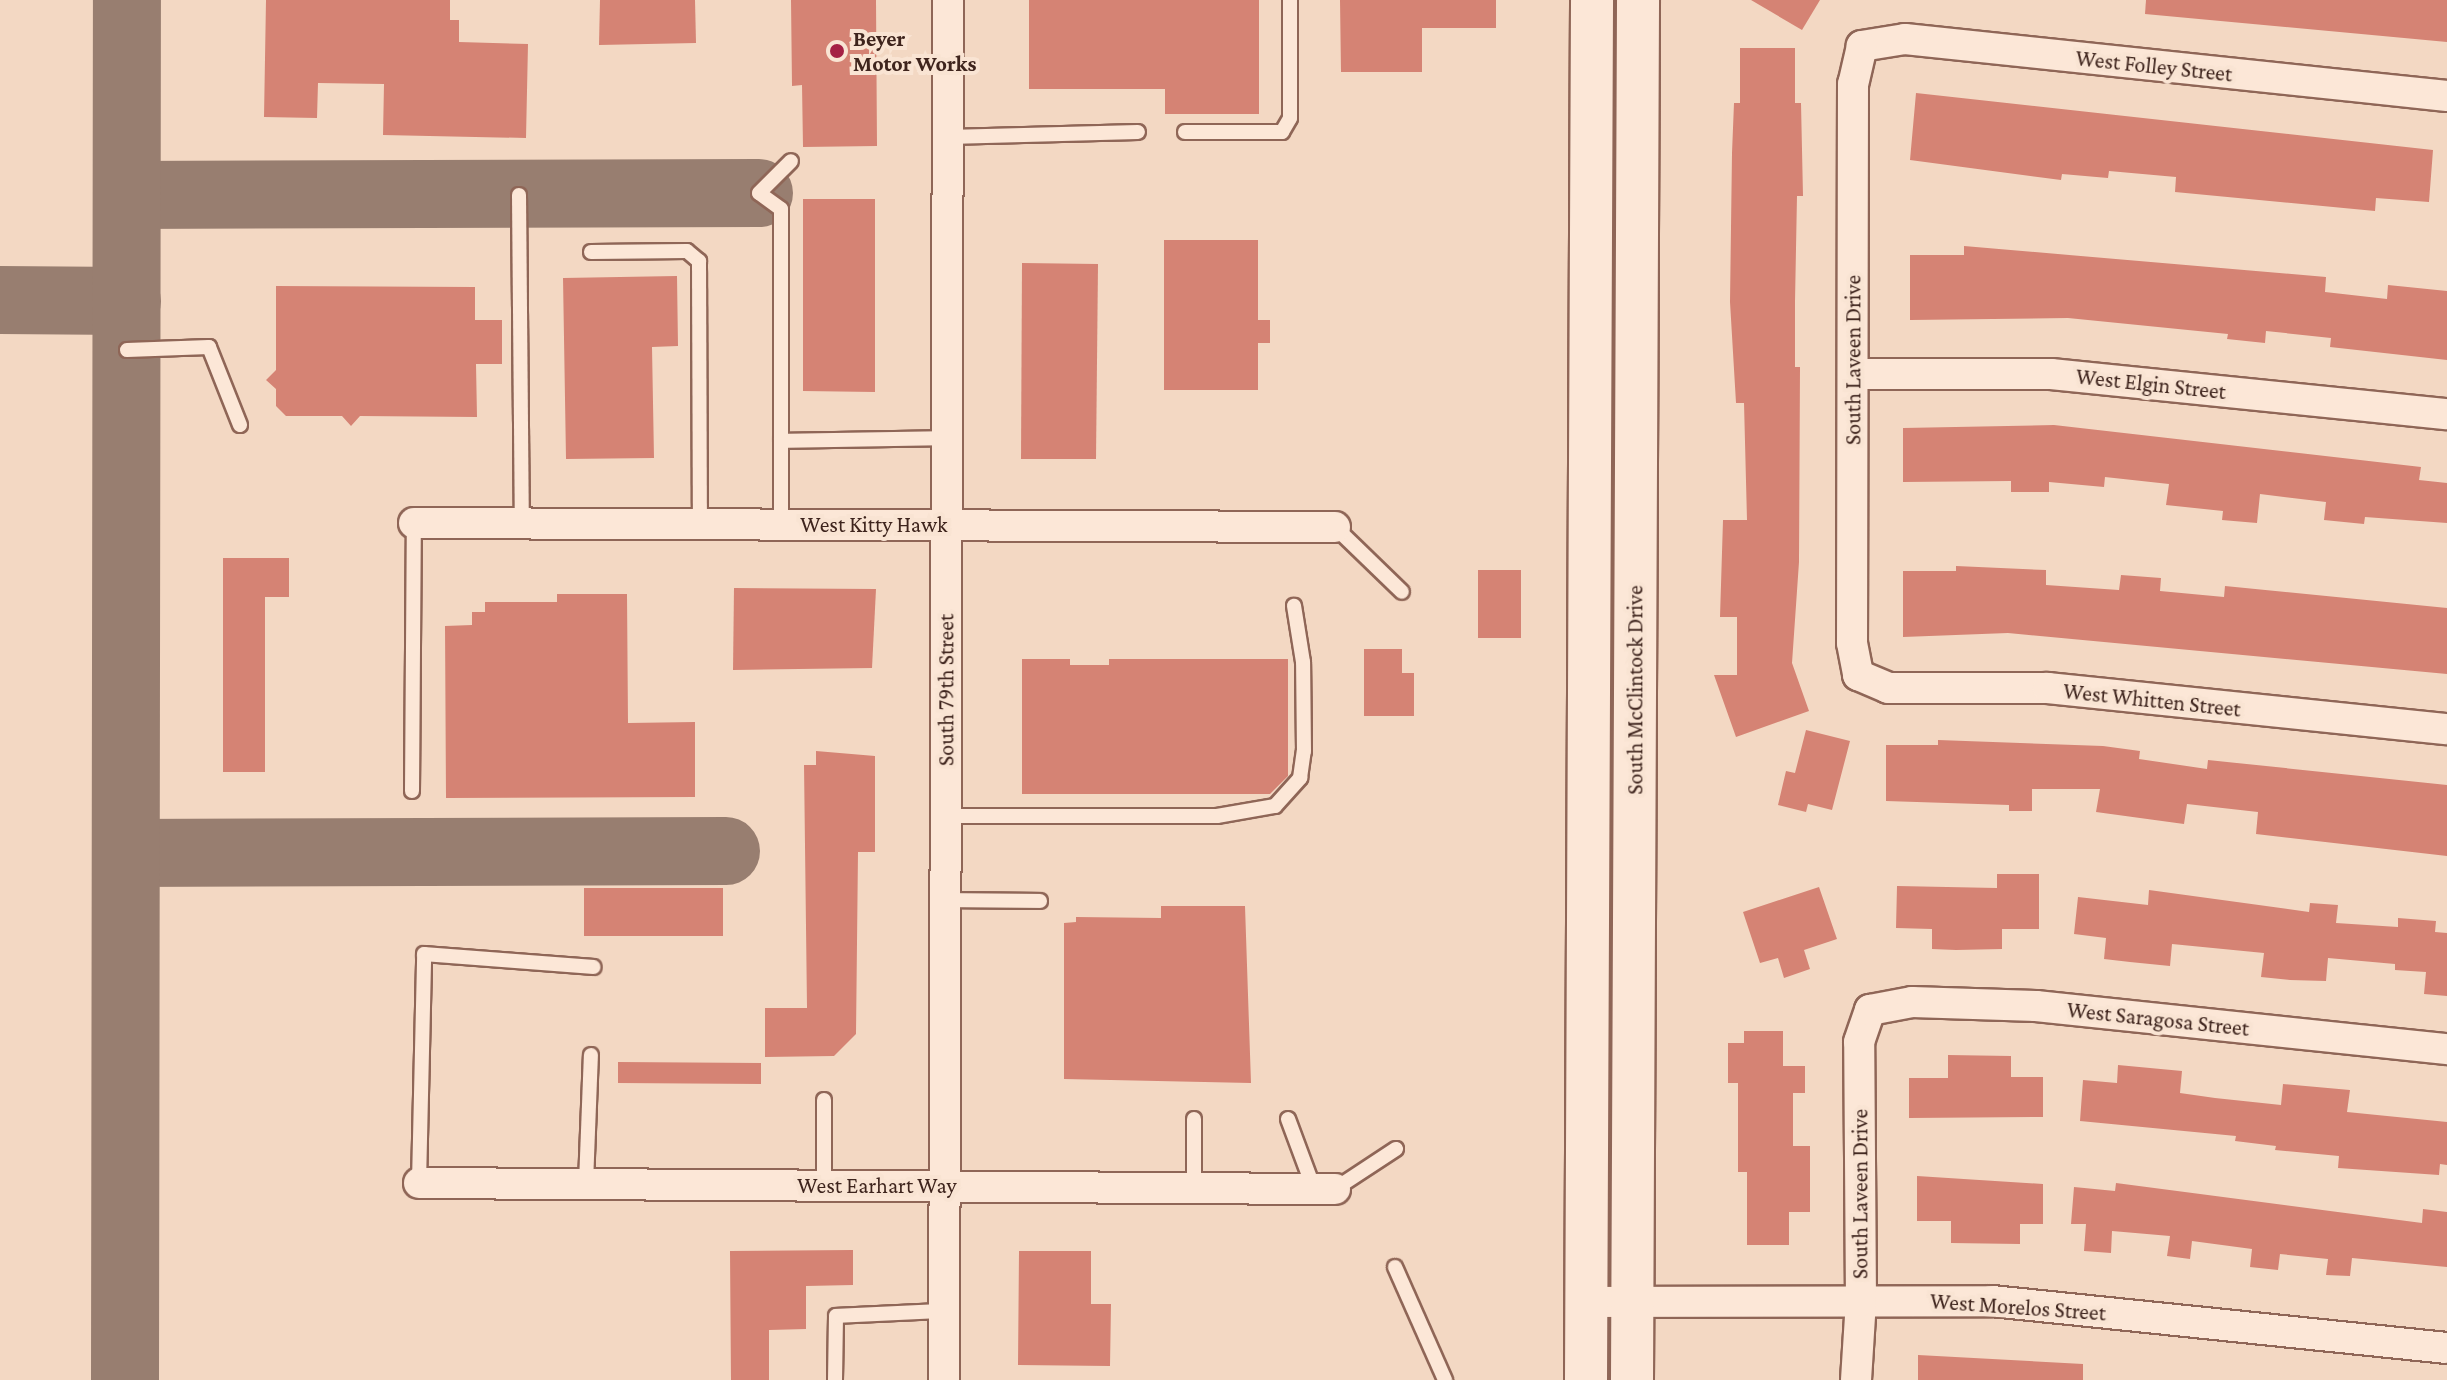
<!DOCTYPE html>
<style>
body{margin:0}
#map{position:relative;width:2447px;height:1380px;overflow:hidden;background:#f3d8c3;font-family:"Crimson Pro",serif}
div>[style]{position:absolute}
.taxiway>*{height:68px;margin:-34px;padding:0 34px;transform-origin:34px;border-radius:34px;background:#987e70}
.building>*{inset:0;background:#d58374}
.roads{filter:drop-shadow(2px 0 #8f6657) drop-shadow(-2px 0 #8f6657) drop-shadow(0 2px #8f6657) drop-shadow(0 -2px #8f6657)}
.service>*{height:14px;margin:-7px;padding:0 7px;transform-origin:7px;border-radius:7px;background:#fce7d7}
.minor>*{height:30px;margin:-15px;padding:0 15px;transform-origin:15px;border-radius:15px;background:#fce7d7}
.secondary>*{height:42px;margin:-21px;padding:0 21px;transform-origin:21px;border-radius:21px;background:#fce7d7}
.dots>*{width:22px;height:22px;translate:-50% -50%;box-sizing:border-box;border:4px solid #f9e4d3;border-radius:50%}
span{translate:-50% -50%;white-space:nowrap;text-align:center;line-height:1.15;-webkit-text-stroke:8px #f9e4d3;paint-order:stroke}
.poi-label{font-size:22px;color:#3e241d;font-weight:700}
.left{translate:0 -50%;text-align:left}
.street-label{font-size:22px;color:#3e241d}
</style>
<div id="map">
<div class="taxiway">
<div style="left:127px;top:195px;width:632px;rotate:-0.18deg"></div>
<div style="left:0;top:300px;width:127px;rotate:0.5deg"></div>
<div style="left:126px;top:853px;width:600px;rotate:-0.19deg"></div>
<div style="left:125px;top:1380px;width:1380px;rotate:-89.92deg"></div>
</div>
<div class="building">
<div style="clip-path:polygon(266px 0,450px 0,450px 20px,459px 20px,459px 42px,528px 44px,526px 138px,383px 135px,384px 84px,318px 83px,317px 118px,264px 117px)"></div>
<div style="clip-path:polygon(600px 0,695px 0,696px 43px,599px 45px)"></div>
<div style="clip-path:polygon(791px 0,876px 0,877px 146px,803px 147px,802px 85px,792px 86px)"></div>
<div style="clip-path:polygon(1029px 0,1259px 0,1259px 114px,1165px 114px,1165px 89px,1029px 89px)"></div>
<div style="clip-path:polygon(1340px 0,1496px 0,1496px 28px,1422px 28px,1422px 72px,1341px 72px)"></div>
<div style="clip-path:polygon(1751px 0,1820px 0,1802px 30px)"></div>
<div style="clip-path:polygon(2146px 0,2447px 0,2447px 42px,2145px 14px)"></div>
<div style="clip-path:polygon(1740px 48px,1795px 48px,1795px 103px,1801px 103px,1803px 196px,1797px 196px,1795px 302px,1795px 367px,1800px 367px,1799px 562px,1792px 663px,1809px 711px,1736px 737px,1714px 675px,1737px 675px,1737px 617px,1720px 617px,1723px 520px,1747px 520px,1744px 403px,1736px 403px,1730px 302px,1732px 153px,1734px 103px,1740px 103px)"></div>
<div style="clip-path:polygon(1916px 93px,2433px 150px,2429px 202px,2376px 198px,2375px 211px,2175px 192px,2176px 177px,2109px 171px,2108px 178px,2062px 174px,2061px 180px,1910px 160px)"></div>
<div style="clip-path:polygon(803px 199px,875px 199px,875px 392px,803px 391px)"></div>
<div style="clip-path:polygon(1164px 240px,1258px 240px,1258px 320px,1270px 320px,1270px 343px,1258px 343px,1258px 390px,1164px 390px)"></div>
<div style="clip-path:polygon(1964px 246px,2326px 277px,2325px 292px,2387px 299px,2388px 285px,2447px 291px,2447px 360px,2330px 347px,2331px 338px,2266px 331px,2265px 343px,2227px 339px,2228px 334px,2068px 318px,1910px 320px,1910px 255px,1964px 255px)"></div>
<div style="clip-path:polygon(1022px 263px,1098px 264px,1096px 459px,1021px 459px)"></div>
<div style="clip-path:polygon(677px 276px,678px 346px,652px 347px,654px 458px,566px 459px,563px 278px)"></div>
<div style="clip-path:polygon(276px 286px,475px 287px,475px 320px,502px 320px,502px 364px,476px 364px,477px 417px,360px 416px,351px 426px,342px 416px,286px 416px,276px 406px,276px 389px,266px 380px,276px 370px)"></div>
<div style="clip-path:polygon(2054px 425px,2421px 467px,2419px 480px,2447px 483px,2447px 523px,2365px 517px,2364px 524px,2324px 520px,2326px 502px,2260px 494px,2257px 523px,2222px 520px,2223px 511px,2166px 505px,2169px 484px,2105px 477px,2104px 487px,2049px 482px,2049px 492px,2011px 492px,2011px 481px,1903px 482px,1903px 428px)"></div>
<div style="clip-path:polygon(223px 558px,289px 558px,289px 597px,265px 597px,265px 772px,223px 772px)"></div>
<div style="clip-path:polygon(1956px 566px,2046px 570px,2046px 585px,2119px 590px,2121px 575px,2161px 578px,2160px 591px,2224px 597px,2225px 586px,2447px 608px,2447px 674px,2008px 633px,1903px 637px,1903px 571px,1956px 571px)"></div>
<div style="clip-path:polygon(1478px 570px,1521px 570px,1521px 638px,1478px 638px)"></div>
<div style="clip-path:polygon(734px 588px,876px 589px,872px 668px,733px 670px)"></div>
<div style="clip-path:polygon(557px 594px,627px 594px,628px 723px,695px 722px,695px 797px,446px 798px,445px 626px,472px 625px,472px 612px,485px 612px,485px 602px,557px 602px)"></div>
<div style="clip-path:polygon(1364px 649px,1402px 649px,1402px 673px,1414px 673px,1414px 716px,1364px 716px)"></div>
<div style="clip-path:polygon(1022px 659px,1070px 659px,1070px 665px,1109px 665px,1109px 659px,1288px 659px,1288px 776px,1270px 794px,1022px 794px)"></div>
<div style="clip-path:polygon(1806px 730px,1850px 741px,1832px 810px,1808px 804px,1806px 812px,1778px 805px,1786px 771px,1795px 773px)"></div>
<div style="clip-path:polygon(1938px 740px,2103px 746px,2140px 751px,2139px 759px,2207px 769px,2208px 760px,2447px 785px,2447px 856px,2256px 834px,2258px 812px,2187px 804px,2184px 824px,2096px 812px,2100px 789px,2032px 789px,2032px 811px,2009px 811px,2009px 805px,1886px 801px,1886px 745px,1938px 745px)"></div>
<div style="clip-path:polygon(816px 751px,875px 756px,875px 852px,858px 852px,856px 1034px,834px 1056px,765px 1057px,765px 1008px,807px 1008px,804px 765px,816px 765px)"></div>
<div style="clip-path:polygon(1997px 874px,2039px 874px,2039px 929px,2002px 929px,2002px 949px,1956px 950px,1932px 949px,1932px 929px,1896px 928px,1897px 886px,1997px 888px)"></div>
<div style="clip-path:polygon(1819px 887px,1837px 939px,1804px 950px,1810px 969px,1784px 978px,1778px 958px,1760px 963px,1743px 912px)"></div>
<div style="clip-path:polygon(584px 888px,723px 888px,723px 936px,584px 936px)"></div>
<div style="clip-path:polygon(2149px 890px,2309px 912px,2310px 903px,2338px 905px,2336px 923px,2398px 927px,2398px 918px,2436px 921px,2435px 932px,2447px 933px,2447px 996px,2424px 994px,2426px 972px,2395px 970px,2395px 964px,2328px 958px,2326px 981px,2290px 980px,2261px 977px,2264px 953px,2172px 944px,2170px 966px,2130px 962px,2104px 959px,2106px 938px,2074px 934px,2078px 897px,2148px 905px)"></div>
<div style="clip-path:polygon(1161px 906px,1245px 906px,1251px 1083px,1064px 1079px,1064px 923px,1076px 922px,1076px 917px,1161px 918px)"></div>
<div style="clip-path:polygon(1744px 1031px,1783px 1031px,1783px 1066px,1805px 1066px,1805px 1093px,1793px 1093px,1793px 1146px,1810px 1146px,1810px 1212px,1789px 1212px,1789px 1245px,1747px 1245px,1747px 1172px,1738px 1172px,1738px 1083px,1728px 1083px,1728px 1043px,1744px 1043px)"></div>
<div style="clip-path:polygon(1948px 1055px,2011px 1056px,2011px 1077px,2043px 1077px,2043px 1117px,1909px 1118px,1909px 1078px,1948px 1078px)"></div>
<div style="clip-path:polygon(618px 1062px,761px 1063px,761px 1084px,618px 1083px)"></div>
<div style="clip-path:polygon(2118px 1065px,2182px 1071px,2180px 1093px,2215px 1098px,2281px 1105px,2283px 1084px,2350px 1090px,2347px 1112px,2447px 1122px,2447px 1165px,2440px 1164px,2439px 1175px,2338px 1168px,2339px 1156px,2275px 1150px,2276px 1146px,2235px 1141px,2236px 1136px,2080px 1121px,2083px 1080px,2117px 1083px)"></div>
<div style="clip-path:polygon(1917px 1176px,2043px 1184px,2043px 1224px,2020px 1224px,2020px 1244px,1951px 1243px,1951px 1221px,1917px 1221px)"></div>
<div style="clip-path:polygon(2116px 1183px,2422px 1223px,2423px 1209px,2447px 1212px,2447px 1267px,2352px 1258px,2350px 1276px,2326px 1275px,2328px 1259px,2280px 1254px,2278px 1270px,2250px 1267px,2252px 1249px,2192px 1241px,2190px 1259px,2167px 1256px,2170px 1236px,2112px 1231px,2111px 1253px,2084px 1251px,2086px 1224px,2071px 1224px,2074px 1187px,2115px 1191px)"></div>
<div style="clip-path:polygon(853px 1250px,853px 1285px,806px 1286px,806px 1329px,769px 1330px,769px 1380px,731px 1380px,730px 1251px)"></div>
<div style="clip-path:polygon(1019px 1251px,1091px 1251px,1091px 1304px,1111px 1304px,1110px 1366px,1018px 1365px)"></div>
<div style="clip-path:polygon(1918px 1355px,2083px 1364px,2083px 1380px,1918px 1380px)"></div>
</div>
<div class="roads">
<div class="service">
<div style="left:1185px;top:132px;width:97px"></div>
<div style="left:1282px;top:132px;width:16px;rotate:-60deg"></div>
<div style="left:1290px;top:118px;width:118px;rotate:-90deg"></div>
<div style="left:948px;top:137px;width:190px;rotate:-1.5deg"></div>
<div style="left:519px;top:195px;width:329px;rotate:89.5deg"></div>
<div style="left:591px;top:252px;width:96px;rotate:-0.6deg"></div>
<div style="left:687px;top:251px;width:16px;rotate:40deg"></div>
<div style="left:699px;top:261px;width:263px;rotate:89.8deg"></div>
<div style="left:127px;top:350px;width:82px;rotate:-2.1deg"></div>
<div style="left:209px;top:347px;width:84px;rotate:68.3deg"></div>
<div style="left:781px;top:441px;width:166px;rotate:-1deg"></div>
<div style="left:781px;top:525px;width:316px;rotate:-90deg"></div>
<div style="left:781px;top:209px;width:27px;rotate:-144deg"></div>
<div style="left:759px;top:193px;width:45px;rotate:-45deg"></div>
<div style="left:1335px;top:527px;width:93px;rotate:44.1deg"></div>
<div style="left:412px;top:791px;width:268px;rotate:-89.6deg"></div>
<div style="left:946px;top:816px;width:271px"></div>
<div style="left:1217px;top:816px;width:59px;rotate:-9.8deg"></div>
<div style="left:1275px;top:806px;width:38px;rotate:-48deg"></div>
<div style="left:1300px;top:778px;width:27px;rotate:-82deg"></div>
<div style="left:1304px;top:751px;width:89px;rotate:-90.6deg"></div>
<div style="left:1303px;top:662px;width:57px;rotate:-99.1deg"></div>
<div style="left:945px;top:900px;width:95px;rotate:0.6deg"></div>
<div style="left:824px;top:1100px;width:85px;rotate:90deg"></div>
<div style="left:1288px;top:1119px;width:75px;rotate:69.6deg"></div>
<div style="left:419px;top:1183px;width:229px;rotate:-88.7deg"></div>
<div style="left:424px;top:954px;width:170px;rotate:4.4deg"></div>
<div style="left:586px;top:1183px;width:128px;rotate:-87.8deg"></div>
<div style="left:1194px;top:1188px;width:69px;rotate:-90deg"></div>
<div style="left:1335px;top:1189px;width:73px;rotate:-33.3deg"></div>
<div style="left:1395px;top:1267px;width:124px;rotate:66.1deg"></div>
<div style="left:835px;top:1380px;width:64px;rotate:-89.1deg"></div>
<div style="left:836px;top:1316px;width:108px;rotate:-2.7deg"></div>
</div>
<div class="minor">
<div style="left:2447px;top:96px;width:545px;rotate:-174deg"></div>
<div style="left:1905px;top:39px;width:44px;rotate:170.8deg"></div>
<div style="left:1862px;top:46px;width:39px;rotate:103deg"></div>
<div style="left:1853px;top:84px;width:559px;rotate:90.1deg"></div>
<div style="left:1852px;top:643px;width:33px;rotate:79deg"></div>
<div style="left:1858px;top:675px;width:33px;rotate:23deg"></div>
<div style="left:1888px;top:688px;width:160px"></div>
<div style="left:2048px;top:688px;width:401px;rotate:5.9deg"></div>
<div style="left:1853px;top:374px;width:198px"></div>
<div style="left:2051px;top:374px;width:398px;rotate:5.8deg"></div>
<div style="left:414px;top:523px;width:921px;rotate:0.25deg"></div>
<div style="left:419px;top:1183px;width:916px;rotate:0.38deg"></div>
<div style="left:1586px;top:1302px;width:406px;rotate:-0.1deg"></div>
<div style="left:1992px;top:1301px;width:457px;rotate:5.9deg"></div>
<div style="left:944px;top:1380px;width:1380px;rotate:-89.83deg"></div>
<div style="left:1856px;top:1380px;width:79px;rotate:-86.4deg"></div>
<div style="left:1861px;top:1301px;width:259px;rotate:-90.4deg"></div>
<div style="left:1859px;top:1042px;width:34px;rotate:-71deg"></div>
<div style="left:1870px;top:1010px;width:43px;rotate:-10.8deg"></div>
<div style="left:1912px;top:1002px;width:124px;rotate:1.8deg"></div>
<div style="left:2036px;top:1006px;width:413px;rotate:6deg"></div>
</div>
<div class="secondary">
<div style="left:1586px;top:1380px;width:1380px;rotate:-89.75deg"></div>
<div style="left:1632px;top:1380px;width:1380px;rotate:-89.75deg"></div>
</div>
</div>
<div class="dots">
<div style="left:837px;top:51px;background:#a52044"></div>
</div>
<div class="poi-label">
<span class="left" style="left:853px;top:51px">Beyer<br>Motor Works</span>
</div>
<div class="street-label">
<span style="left:2154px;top:66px;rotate:6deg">West Folley Street</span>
<span style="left:1853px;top:360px;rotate:-90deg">South Laveen Drive</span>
<span style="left:2151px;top:384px;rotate:6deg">West Elgin Street</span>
<span style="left:874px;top:525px">West Kitty Hawk</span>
<span style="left:946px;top:690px;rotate:-90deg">South 79th Street</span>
<span style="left:1635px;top:690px;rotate:-90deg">South McClintock Drive</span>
<span style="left:2152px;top:700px;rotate:6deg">West Whitten Street</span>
<span style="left:2158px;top:1019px;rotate:6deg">West Saragosa Street</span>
<span style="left:877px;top:1186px">West Earhart Way</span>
<span style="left:1860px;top:1194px;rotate:-90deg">South Laveen Drive</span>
<span style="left:2018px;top:1307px;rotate:4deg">West Morelos Street</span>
</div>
</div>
